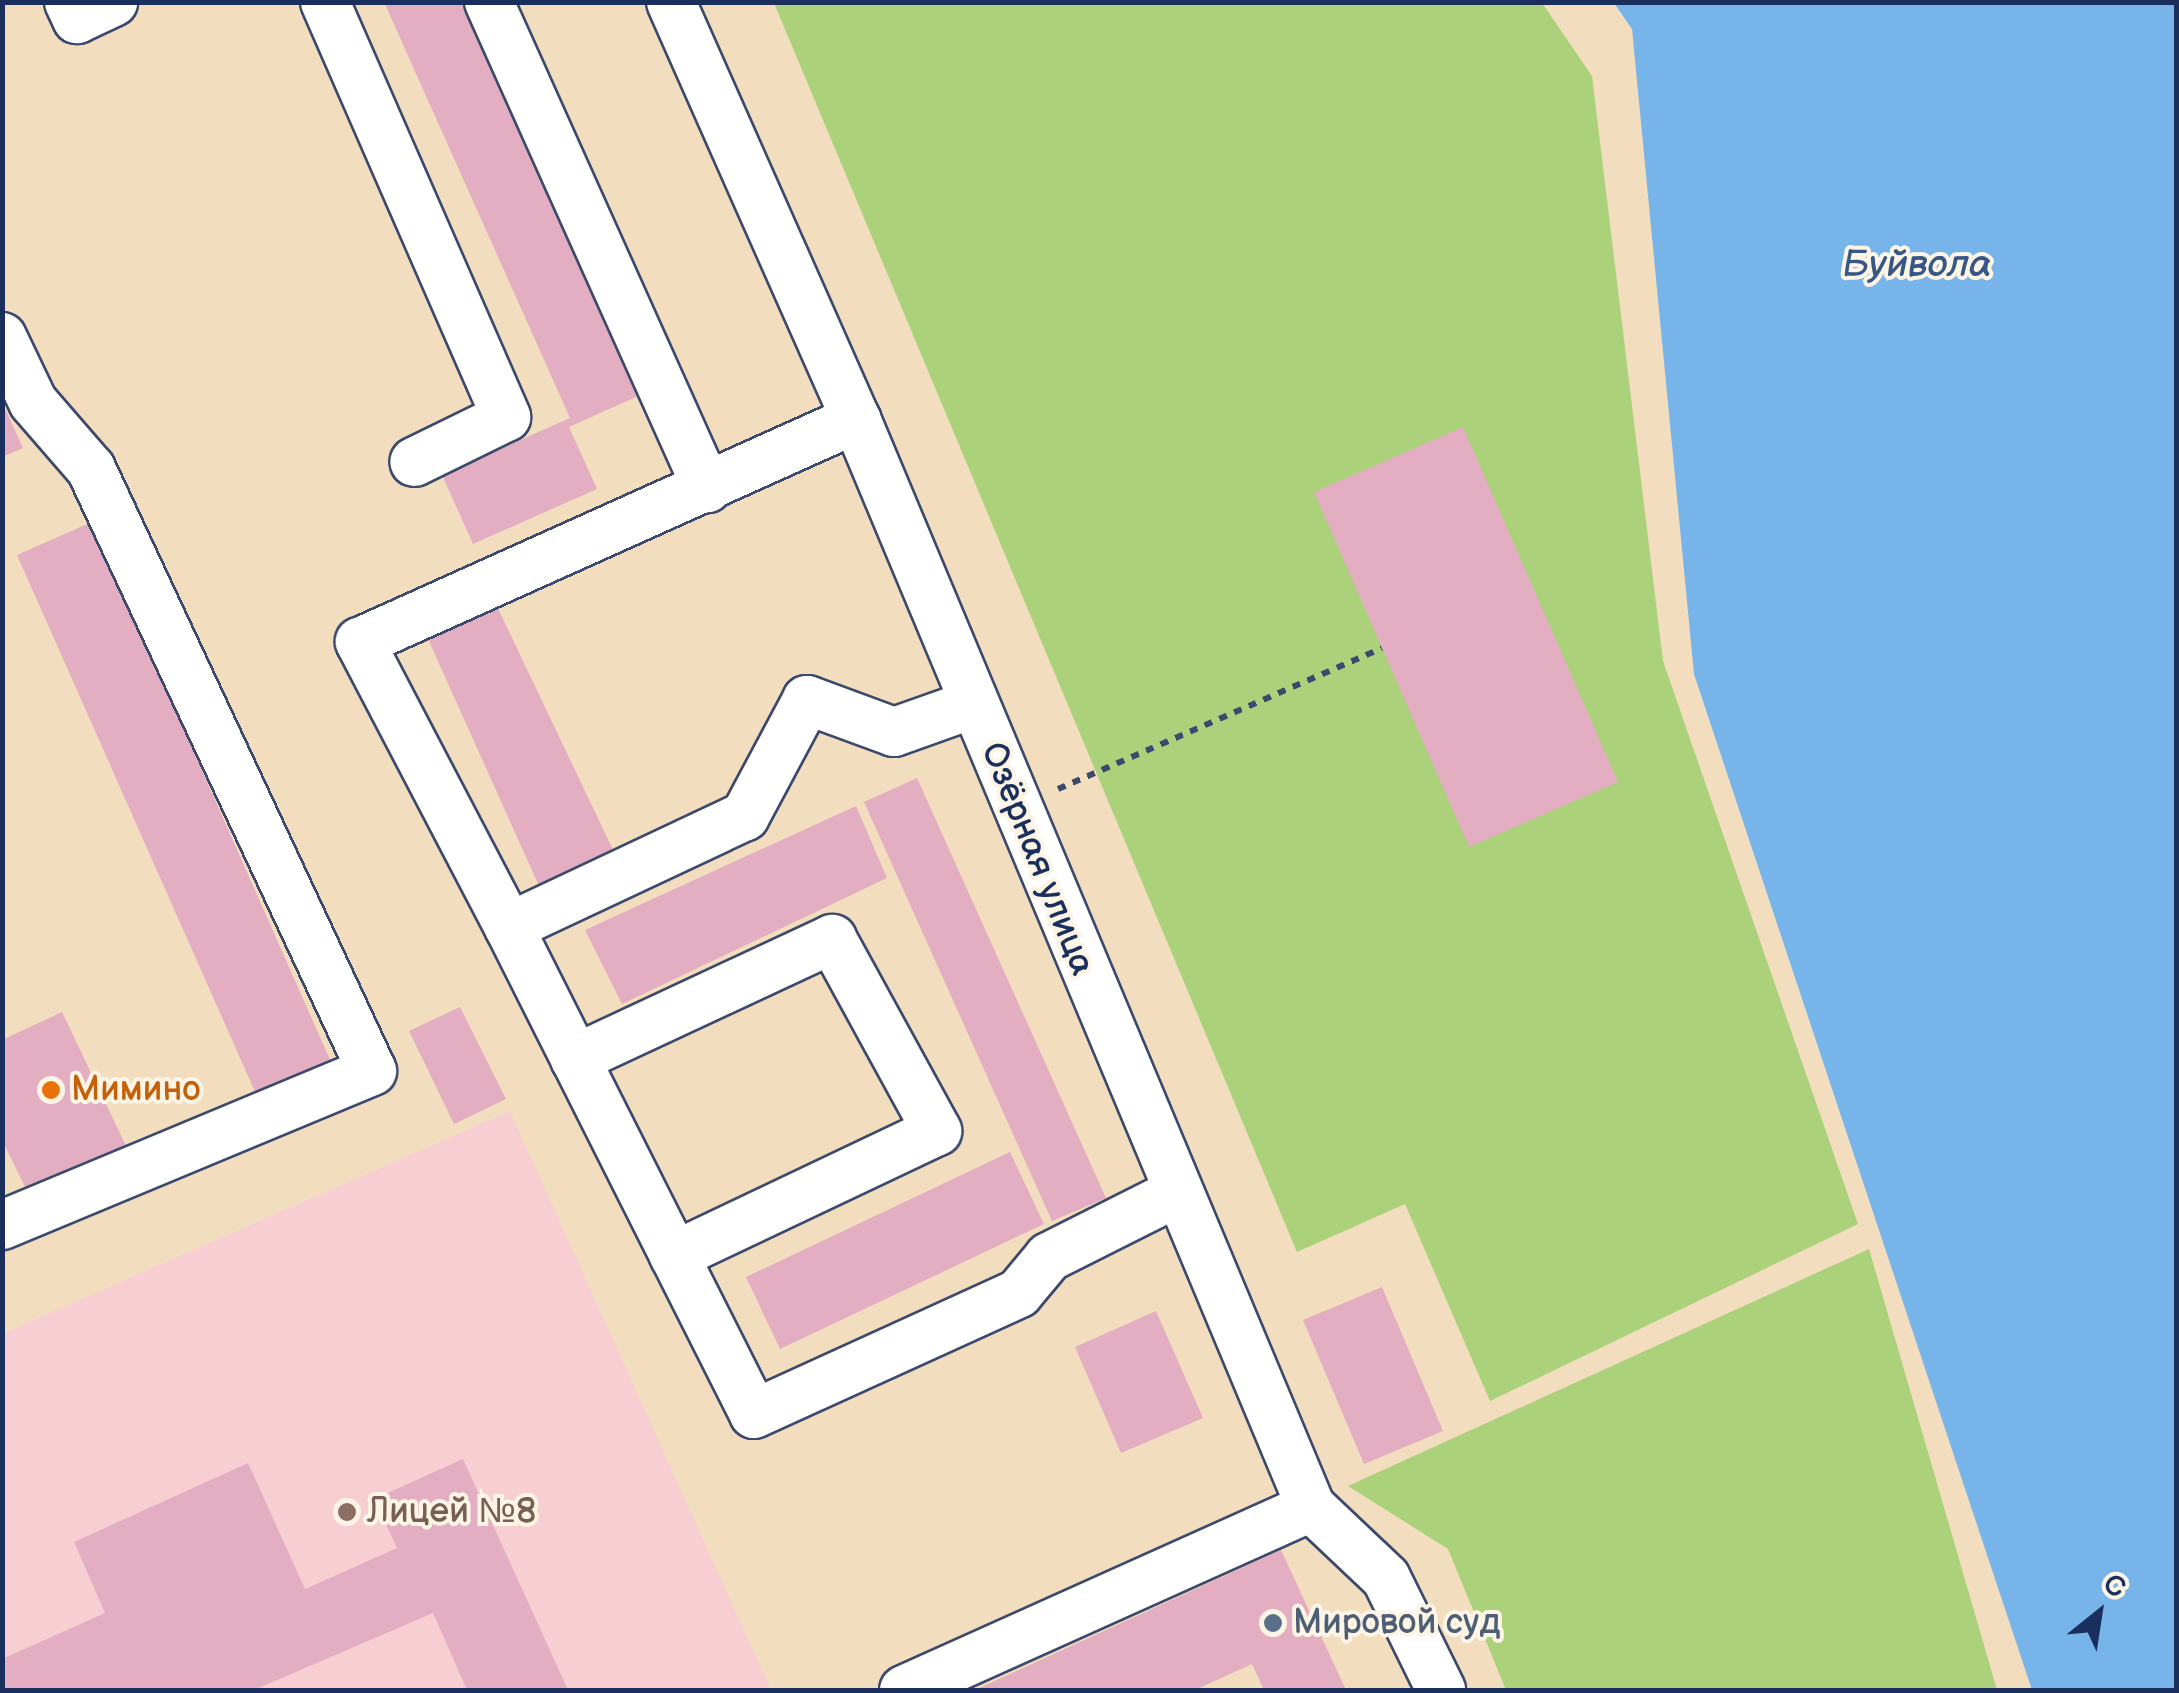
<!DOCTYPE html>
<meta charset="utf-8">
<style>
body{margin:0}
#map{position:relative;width:2179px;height:1693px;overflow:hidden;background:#f2ddbe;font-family:"Balsamiq Sans",sans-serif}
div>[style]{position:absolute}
.built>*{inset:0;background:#f7cfd3}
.green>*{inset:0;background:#abd17b}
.water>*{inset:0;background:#77b4e9}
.building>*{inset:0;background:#e3aec1}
.path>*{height:6px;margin-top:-3px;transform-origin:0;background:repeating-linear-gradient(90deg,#3b496c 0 8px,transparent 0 16px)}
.roads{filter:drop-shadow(2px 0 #3b496c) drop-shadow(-2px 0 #3b496c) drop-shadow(0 2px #3b496c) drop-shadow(0 -2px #3b496c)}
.minor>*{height:48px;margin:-24px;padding:0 24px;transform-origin:24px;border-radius:24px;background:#fff}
.dots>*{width:28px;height:28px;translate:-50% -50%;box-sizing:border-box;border:5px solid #fcf5e5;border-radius:50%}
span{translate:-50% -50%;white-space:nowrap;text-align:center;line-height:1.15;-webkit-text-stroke:8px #fcf5e5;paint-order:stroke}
.street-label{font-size:35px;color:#1b2f5e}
.food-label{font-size:35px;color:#c56008}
.left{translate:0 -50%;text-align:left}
.education-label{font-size:35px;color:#785e54}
.service-label{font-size:35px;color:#4e5e75}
.water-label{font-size:38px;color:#375788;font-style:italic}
.frame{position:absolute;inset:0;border:5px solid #1b2f5e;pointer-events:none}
.north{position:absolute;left:2049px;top:1563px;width:100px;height:100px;-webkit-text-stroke:8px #fcf5e5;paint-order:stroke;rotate:30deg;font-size:28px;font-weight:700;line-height:40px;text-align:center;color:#1b2f5e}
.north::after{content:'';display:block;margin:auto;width:35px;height:45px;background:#1b2f5e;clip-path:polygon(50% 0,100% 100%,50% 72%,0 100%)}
</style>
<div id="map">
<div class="built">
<div style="clip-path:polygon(510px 1111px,771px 1690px,3px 1690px,2px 1334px)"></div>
</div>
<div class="green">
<div style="clip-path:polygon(774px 3px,1542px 3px,1592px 76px,1663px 661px,1858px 1224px,1490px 1401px,1405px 1204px,1297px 1252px)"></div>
<div style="clip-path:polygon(1869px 1249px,1997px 1690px,1506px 1690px,1448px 1549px,1348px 1486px)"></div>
</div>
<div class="water">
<div style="clip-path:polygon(1614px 3px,2176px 3px,2176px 1690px,2032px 1690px,1694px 674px,1632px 29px)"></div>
</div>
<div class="building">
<div style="clip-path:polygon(384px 2px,483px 2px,656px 388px,569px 427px,597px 489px,473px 544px,442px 475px,570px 418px)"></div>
<div style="clip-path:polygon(2px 402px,23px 448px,2px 457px)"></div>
<div style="clip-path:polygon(1463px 427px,1618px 782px,1469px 847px,1314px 492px)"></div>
<div style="clip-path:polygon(92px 522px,331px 1062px,256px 1094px,17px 555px)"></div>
<div style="clip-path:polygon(493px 598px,614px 852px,539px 886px,424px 630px)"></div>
<div style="clip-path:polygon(917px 778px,1106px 1198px,1052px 1221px,864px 802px)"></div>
<div style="clip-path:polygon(856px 806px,887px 878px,622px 1004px,585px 930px)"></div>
<div style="clip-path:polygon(460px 1007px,506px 1099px,454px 1124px,409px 1031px)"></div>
<div style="clip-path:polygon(62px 1012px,128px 1150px,30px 1197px,2px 1140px,2px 1040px)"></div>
<div style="clip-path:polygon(1010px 1152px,1044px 1224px,780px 1349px,746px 1277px)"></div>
<div style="clip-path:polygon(1382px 1287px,1443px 1431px,1364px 1464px,1303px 1320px)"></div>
<div style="clip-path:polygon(1156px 1311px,1203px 1418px,1121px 1453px,1075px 1347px)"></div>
<div style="clip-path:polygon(463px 1459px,568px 1690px,467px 1690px,433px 1613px,254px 1690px,2px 1690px,2px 1659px,105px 1613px,74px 1542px,248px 1463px,305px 1589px,397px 1548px,374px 1499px)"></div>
<div style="clip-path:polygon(1281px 1550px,1346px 1690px,1264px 1690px,1252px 1664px,1195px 1690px,975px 1690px)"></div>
</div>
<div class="path">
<div style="left:1058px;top:789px;width:353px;rotate:-23.5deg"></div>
</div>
<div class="roads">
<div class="minor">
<div style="left:69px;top:2px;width:19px;rotate:65deg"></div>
<div style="left:77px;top:19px;width:40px;rotate:-25deg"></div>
<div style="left:325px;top:2px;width:453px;rotate:66.4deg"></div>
<div style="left:506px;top:417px;width:102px;rotate:153.9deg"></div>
<div style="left:489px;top:2px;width:533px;rotate:65.84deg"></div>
<div style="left:671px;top:2px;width:456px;rotate:66.1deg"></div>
<div style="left:856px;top:419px;width:1179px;rotate:67.31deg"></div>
<div style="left:1311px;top:1507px;width:103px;rotate:43.4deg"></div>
<div style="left:1386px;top:1578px;width:125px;rotate:63.8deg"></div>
<div style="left:2px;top:337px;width:72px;rotate:64.5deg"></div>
<div style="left:33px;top:402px;width:89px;rotate:49.1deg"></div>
<div style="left:91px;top:469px;width:664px;rotate:64.98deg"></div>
<div style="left:372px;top:1071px;width:401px;rotate:157.4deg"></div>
<div style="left:973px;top:704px;width:84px;rotate:160.5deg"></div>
<div style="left:894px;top:732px;width:93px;rotate:-159.8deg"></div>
<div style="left:807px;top:700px;width:132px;rotate:118.1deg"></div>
<div style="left:745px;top:816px;width:261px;rotate:154.8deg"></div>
<div style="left:509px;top:927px;width:545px;rotate:63.29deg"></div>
<div style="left:754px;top:1414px;width:291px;rotate:-24.5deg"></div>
<div style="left:1019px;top:1293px;width:47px;rotate:-50.2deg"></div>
<div style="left:1049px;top:1257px;width:140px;rotate:-26.7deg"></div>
<div style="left:509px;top:927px;width:322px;rotate:-117.6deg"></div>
<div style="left:360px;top:642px;width:544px;rotate:-24.21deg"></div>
<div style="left:575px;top:1059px;width:284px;rotate:-25deg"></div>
<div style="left:832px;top:939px;width:219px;rotate:61.3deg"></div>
<div style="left:937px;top:1131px;width:291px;rotate:154.6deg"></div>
<div style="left:904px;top:1690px;width:446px;rotate:-24.2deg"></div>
</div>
</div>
<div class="dots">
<div style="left:51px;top:1090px;background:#e8710a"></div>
<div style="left:347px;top:1512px;background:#8d6e63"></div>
<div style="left:1273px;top:1623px;background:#5c6f8a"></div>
</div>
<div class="street-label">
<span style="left:1037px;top:859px;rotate:68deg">Озёрная улица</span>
</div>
<div class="food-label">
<span class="left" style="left:71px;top:1090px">Мимино</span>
</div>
<div class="education-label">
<span class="left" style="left:367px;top:1512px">Лицей №8</span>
</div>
<div class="service-label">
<span class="left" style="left:1293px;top:1623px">Мировой суд</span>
</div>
<div class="water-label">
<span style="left:1917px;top:265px">Буйвола</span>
</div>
<div class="frame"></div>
<div class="north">С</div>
</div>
